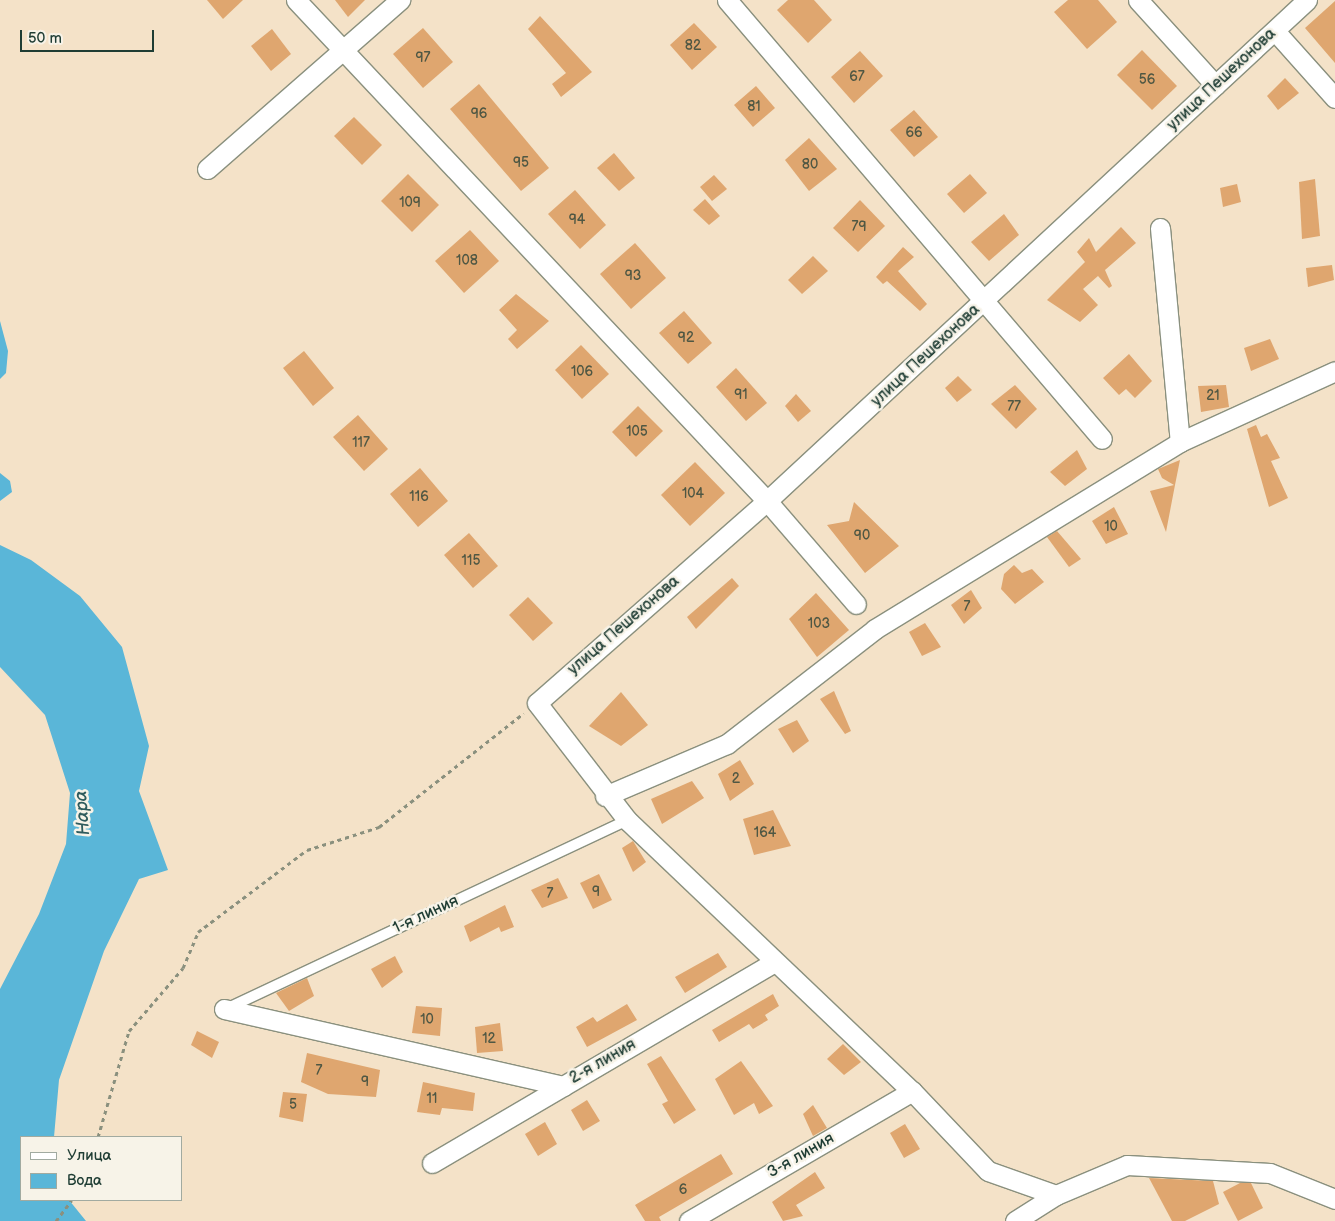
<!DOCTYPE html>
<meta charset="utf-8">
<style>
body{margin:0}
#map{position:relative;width:1335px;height:1221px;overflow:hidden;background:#f4e2c8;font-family:"Balsamiq Sans",sans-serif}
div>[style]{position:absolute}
.water>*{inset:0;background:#5ab6d8}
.building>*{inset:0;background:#dfa66f}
.path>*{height:3px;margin-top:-1.5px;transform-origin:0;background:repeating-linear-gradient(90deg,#8a907e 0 4px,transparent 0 8px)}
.roads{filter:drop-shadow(1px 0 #8a907e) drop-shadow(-1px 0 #8a907e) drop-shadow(0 1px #8a907e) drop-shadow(0 -1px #8a907e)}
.lane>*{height:10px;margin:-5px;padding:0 5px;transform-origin:5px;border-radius:5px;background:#fff}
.street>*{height:19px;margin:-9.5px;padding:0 9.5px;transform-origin:9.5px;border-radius:9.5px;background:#fff}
span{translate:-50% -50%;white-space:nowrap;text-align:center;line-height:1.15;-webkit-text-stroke:5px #f7f3e8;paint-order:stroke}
.number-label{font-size:14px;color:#4f5743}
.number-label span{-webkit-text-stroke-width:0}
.street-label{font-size:16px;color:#1f3d34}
.water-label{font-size:18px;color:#2e5b5d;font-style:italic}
.legend{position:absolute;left:20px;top:1136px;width:162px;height:65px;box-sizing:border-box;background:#f7f3e8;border:1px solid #a1aaa0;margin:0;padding:6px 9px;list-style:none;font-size:15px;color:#1f3d34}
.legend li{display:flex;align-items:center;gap:10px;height:25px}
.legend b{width:25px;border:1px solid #a1aaa0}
.scale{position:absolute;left:20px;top:30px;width:134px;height:22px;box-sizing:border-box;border:2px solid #1f3d34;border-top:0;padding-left:6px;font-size:15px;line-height:18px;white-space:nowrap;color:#1f3d34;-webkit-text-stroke:4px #f7f3e8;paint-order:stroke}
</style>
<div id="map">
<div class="water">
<div style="clip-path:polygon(0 321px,8px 351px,6px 373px,0 379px)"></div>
<div style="clip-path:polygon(0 473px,10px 481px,12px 492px,0 501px)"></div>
<div style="clip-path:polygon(0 545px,31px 560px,80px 596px,122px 647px,149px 746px,139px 791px,168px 870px,139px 879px,104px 951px,59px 1080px,54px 1137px,21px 1137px,21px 1200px,69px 1200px,86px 1221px,0 1221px,0 989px,39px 914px,66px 844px,70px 793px,45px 715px,0 667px)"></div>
</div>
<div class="building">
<div style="clip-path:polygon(207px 0,243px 0,223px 19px)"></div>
<div style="clip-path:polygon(335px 0,365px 0,348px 17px)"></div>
<div style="clip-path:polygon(788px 0,814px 0,832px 20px,808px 43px,777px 10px)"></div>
<div style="clip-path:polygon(1068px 0,1098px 0,1117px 22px,1087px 49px,1054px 12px)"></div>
<div style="clip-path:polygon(1335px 1px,1335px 63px,1305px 28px)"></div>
<div style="clip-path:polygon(540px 16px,592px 72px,561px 97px,552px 84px,566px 73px,528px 29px)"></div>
<div style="clip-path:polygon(694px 23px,717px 47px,692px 70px,670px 45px)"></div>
<div style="clip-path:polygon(423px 28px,453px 62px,423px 88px,393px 54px)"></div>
<div style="clip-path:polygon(272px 29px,291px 54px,271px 71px,251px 46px)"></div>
<div style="clip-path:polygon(1142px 50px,1177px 86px,1152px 110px,1117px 75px)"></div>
<div style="clip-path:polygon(860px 51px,883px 76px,854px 103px,831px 77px)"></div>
<div style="clip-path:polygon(1285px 78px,1299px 93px,1278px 110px,1267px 96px)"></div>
<div style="clip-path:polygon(479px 84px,549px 168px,521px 191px,450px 109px)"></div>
<div style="clip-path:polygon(756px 86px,775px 108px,753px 127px,734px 105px)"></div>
<div style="clip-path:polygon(914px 110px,938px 137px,914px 157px,890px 130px)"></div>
<div style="clip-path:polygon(354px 117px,382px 145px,362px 165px,334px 136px)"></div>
<div style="clip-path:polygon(809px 138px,837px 169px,809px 191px,785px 160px)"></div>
<div style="clip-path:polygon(614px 153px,635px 178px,619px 191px,597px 168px)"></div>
<div style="clip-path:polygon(408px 174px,439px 205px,412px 232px,381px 201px)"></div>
<div style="clip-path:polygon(970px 174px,987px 193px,964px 213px,947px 194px)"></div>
<div style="clip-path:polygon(714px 175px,727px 189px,712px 201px,700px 187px)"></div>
<div style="clip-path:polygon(1315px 179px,1320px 236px,1302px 239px,1299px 182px)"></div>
<div style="clip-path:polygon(1237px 184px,1241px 202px,1223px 207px,1220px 188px)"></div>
<div style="clip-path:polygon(575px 190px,606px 225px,580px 249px,548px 214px)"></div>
<div style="clip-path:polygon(705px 199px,720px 216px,709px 225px,693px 210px)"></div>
<div style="clip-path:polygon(860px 200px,885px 226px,858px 252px,833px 228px)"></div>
<div style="clip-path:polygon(1004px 214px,1019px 235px,989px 261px,971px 242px)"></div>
<div style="clip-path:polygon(1121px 227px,1136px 243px,1105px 270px,1112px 286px,1109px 288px,1098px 276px,1083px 289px,1098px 305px,1080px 322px,1047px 300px,1085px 262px,1077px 252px,1089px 238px,1096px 252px)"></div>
<div style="clip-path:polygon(470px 230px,499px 261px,464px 293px,435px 261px)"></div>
<div style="clip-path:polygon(635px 243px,666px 278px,631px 309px,600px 274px)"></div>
<div style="clip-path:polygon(903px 247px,914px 257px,898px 271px,927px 304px,920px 311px,887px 281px,883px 284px,876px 277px)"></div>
<div style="clip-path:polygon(813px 256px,828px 271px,802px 294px,788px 280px)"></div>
<div style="clip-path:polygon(1332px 265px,1334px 280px,1308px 287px,1306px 268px)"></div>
<div style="clip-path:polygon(516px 294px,549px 321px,517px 349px,508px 339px,517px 330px,499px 310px)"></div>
<div style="clip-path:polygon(684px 311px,712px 343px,688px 364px,659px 333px)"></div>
<div style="clip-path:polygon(1270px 339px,1279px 359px,1251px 371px,1244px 348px)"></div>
<div style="clip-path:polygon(581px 345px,609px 374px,582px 399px,555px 370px)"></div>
<div style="clip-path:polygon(304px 351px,334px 388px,313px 406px,283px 368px)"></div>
<div style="clip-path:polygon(1129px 354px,1152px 381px,1135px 398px,1126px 389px,1119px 395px,1103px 378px)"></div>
<div style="clip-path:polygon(736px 368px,767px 403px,746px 421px,716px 387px)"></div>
<div style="clip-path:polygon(958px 376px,972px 390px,957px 402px,945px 388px)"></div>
<div style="clip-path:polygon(1015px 385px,1037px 409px,1016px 429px,991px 404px)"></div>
<div style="clip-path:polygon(1226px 385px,1229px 407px,1201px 412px,1198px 386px)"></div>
<div style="clip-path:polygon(796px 394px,811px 411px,798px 422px,785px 406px)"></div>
<div style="clip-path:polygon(638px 406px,663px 431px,636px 457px,612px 432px)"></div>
<div style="clip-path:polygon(358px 415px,388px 449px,364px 471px,333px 437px)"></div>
<div style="clip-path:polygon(1256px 425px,1261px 437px,1267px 434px,1280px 458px,1271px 461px,1288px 498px,1269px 507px,1247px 429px)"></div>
<div style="clip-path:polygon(1077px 450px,1087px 469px,1065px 486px,1050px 472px)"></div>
<div style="clip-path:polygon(1180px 460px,1175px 485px,1166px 532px,1150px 491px,1174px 485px,1162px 478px,1158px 469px)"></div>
<div style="clip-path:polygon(695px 462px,725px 493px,690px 526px,661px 495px)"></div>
<div style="clip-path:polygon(420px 468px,448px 501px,418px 527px,390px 494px)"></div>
<div style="clip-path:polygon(854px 502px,899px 546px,865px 573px,827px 525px,849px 521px)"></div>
<div style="clip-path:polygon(1114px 507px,1128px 534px,1106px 544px,1092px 521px)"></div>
<div style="clip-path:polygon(1057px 531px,1081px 559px,1069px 567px,1047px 537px)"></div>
<div style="clip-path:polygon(469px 533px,498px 566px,473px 588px,444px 555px)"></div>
<div style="clip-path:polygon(1014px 565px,1022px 573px,1032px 569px,1044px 582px,1015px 604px,1001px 589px,1004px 574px)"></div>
<div style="clip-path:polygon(732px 578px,739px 586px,696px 629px,687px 617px)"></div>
<div style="clip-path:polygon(971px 590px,982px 608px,964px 624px,951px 605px)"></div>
<div style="clip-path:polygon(816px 593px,849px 630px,817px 657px,789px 619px)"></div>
<div style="clip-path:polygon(528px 597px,553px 623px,533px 641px,509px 615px)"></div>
<div style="clip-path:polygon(925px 623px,941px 647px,922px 656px,909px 632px)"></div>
<div style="clip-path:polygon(834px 691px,851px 731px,845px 734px,820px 699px)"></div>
<div style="clip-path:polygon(621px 692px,648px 725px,621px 746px,589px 726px)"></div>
<div style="clip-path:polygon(797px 720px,809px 741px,793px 753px,778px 729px)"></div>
<div style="clip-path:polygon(740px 760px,754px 784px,730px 801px,718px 774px)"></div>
<div style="clip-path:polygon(692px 781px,704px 798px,662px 824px,651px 799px)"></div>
<div style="clip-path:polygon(773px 810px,791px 846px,754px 855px,743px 819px)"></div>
<div style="clip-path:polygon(633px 841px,646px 862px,633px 872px,622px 848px)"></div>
<div style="clip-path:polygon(599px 874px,612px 900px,593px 909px,580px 883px)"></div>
<div style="clip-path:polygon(558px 878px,568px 898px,542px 908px,531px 890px)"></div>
<div style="clip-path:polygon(505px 905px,514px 927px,501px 932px,499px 927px,470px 942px,464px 926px)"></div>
<div style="clip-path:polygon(718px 953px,727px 967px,685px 993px,675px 977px)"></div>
<div style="clip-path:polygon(395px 956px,403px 972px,382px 988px,371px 969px)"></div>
<div style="clip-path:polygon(307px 978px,314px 996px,289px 1011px,276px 993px)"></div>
<div style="clip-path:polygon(773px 994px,779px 1006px,765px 1015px,768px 1020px,753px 1029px,749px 1024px,719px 1042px,712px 1030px)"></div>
<div style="clip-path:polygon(627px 1004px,637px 1020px,587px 1047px,576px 1027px,593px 1017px,597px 1022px)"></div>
<div style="clip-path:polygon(416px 1006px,442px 1008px,440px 1036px,412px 1033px)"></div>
<div style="clip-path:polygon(500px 1023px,503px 1051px,477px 1053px,475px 1027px)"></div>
<div style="clip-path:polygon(197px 1031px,219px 1042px,212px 1058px,191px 1045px)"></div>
<div style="clip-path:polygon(843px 1044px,861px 1062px,844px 1075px,827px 1059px)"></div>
<div style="clip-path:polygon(307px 1053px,380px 1070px,376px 1097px,328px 1094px,301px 1082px)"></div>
<div style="clip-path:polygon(661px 1056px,696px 1110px,674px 1124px,662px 1104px,668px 1101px,647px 1064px)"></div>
<div style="clip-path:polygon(741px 1061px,773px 1106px,759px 1114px,754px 1103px,734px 1115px,715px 1079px)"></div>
<div style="clip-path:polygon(423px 1082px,475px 1093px,473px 1111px,442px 1108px,440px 1115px,417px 1112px)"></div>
<div style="clip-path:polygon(283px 1092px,307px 1094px,303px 1122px,279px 1117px)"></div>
<div style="clip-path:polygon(587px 1100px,600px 1121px,583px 1131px,571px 1110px)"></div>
<div style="clip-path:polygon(813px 1105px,827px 1128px,813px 1136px,803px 1114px)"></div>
<div style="clip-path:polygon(545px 1122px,557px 1144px,538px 1156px,525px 1134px)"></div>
<div style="clip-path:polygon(905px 1124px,920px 1149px,904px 1158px,890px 1133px)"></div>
<div style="clip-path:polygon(721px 1154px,733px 1174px,659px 1217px,661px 1221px,645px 1221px,635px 1205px)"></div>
<div style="clip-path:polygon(815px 1172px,825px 1188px,796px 1205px,803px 1216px,783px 1221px,772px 1202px)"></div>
<div style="clip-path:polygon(1149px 1178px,1213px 1181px,1219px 1204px,1185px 1221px,1172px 1221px)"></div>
<div style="clip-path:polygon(1240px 1183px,1251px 1183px,1263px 1208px,1238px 1221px,1223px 1192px)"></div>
</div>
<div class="path">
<div style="left:98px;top:1137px;width:110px;rotate:-73.7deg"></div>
<div style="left:129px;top:1031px;width:83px;rotate:-49.4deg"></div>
<div style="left:183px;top:968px;width:39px;rotate:-67deg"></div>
<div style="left:198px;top:932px;width:136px;rotate:-37deg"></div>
<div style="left:307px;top:850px;width:76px;rotate:-17.7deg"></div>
<div style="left:379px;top:827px;width:184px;rotate:-38.2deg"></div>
<div style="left:56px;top:1221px;width:26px;rotate:-53deg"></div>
</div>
<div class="roads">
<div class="lane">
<div style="left:228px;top:1008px;width:441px;rotate:-25.2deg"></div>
</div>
<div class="street">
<div style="left:296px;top:0;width:688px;rotate:46.77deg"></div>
<div style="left:767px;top:501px;width:136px;rotate:49.2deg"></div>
<div style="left:727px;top:0;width:577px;rotate:49.5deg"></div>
<div style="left:1138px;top:0;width:115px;rotate:47.8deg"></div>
<div style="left:1307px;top:0;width:737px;rotate:137.15deg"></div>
<div style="left:767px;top:501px;width:306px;rotate:138.7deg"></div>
<div style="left:537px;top:703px;width:148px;rotate:52.4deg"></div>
<div style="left:627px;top:820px;width:393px;rotate:43.6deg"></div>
<div style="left:912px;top:1091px;width:110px;rotate:46.5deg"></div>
<div style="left:988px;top:1171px;width:72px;rotate:19.4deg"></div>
<div style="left:1056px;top:1195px;width:77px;rotate:-22.9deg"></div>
<div style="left:1127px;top:1165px;width:143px;rotate:3.2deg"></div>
<div style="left:1270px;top:1173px;width:70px;rotate:21.8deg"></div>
<div style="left:1275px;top:31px;width:90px;rotate:48.2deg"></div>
<div style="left:207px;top:169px;width:257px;rotate:-41.2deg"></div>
<div style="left:1160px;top:228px;width:215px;rotate:84.7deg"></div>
<div style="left:605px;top:796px;width:133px;rotate:-23.1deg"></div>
<div style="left:727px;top:744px;width:187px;rotate:-37.8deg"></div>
<div style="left:875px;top:629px;width:358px;rotate:-31.5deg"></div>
<div style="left:1180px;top:442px;width:170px;rotate:-24.6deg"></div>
<div style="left:224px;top:1009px;width:348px;rotate:12.8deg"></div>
<div style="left:432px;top:1163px;width:397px;rotate:-30.4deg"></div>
<div style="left:689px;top:1221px;width:258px;rotate:-30.2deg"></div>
<div style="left:1015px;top:1221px;width:49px;rotate:-32.4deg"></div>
</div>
</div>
<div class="number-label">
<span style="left:693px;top:46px">82</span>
<span style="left:423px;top:58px">97</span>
<span style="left:857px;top:77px">67</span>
<span style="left:1147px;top:80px">56</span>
<span style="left:754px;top:107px">81</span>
<span style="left:479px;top:114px">96</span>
<span style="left:914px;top:133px">66</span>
<span style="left:521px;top:163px">95</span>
<span style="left:810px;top:165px">80</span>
<span style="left:410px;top:203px">109</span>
<span style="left:577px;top:220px">94</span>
<span style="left:859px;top:227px">79</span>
<span style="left:467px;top:261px">108</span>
<span style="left:633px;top:276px">93</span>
<span style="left:686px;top:338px">92</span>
<span style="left:582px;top:372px">106</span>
<span style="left:741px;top:395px">91</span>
<span style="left:1213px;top:396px">21</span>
<span style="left:1014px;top:407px">77</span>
<span style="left:637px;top:432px">105</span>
<span style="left:361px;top:443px">117</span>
<span style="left:693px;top:494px">104</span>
<span style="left:419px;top:497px">116</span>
<span style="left:1111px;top:527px">10</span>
<span style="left:862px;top:536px">90</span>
<span style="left:471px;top:561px">115</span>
<span style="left:967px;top:607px">7</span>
<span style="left:819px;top:624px">103</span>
<span style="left:736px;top:779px">2</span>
<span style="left:765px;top:833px">164</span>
<span style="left:596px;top:892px">9</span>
<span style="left:550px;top:894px">7</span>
<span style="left:427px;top:1020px">10</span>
<span style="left:489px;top:1039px">12</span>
<span style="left:319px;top:1071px">7</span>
<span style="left:365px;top:1082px">9</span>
<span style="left:432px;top:1099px">11</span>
<span style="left:293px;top:1105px">5</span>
<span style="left:683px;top:1190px">6</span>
</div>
<div class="street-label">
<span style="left:1222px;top:80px;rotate:-43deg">улица Пешехонова</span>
<span style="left:926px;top:356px;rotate:-43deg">улица Пешехонова</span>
<span style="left:624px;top:626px;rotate:-41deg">улица Пешехонова</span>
<span style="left:426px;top:915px;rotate:-25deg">1-я линия</span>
<span style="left:603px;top:1062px;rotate:-30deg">2-я линия</span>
<span style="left:801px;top:1156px;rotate:-30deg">3-я линия</span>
</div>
<div class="water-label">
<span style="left:83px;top:813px;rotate:-94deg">Нара</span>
</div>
<ul class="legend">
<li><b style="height:6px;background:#fff"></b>Улица</li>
<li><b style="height:14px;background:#5ab6d8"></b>Вода</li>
</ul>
<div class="scale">50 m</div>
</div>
